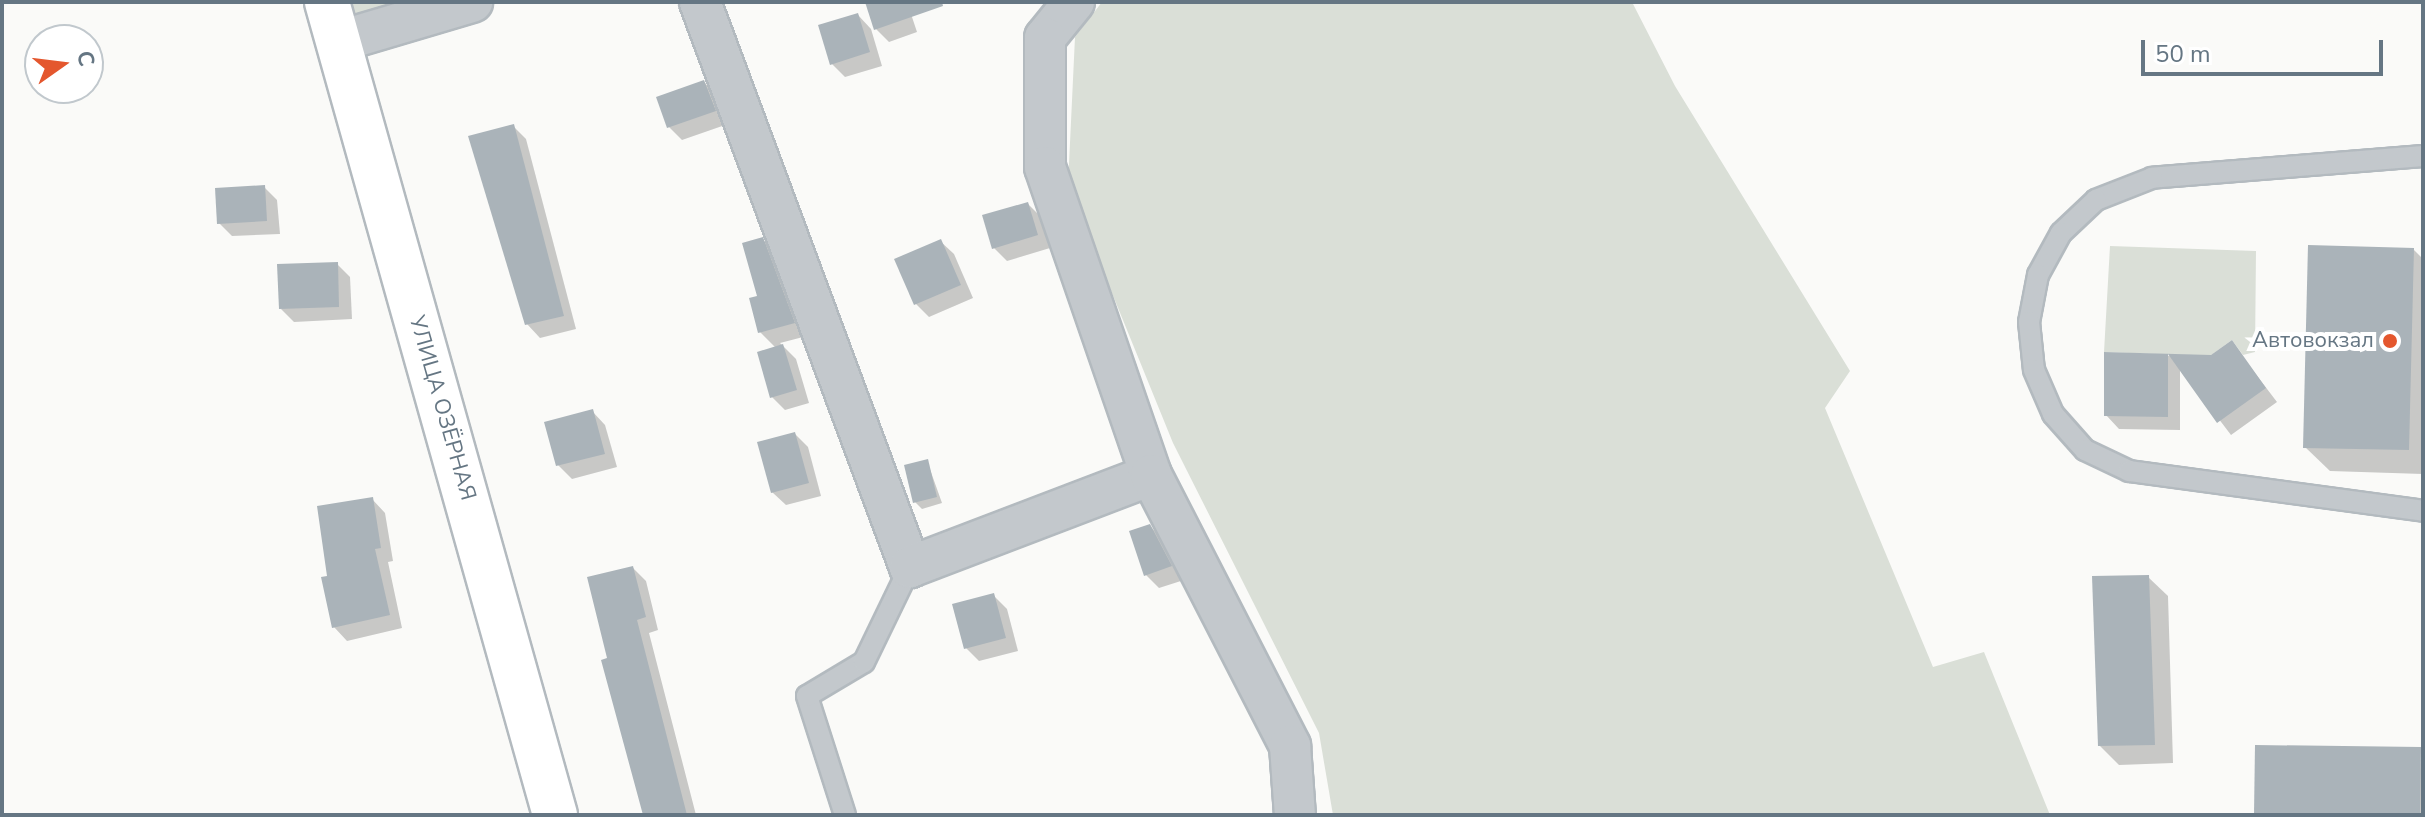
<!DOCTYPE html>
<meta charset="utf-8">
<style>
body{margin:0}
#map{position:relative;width:2425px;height:817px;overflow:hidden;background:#fafaf8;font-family:"Nunito Sans",sans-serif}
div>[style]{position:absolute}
.green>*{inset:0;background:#dadfd7}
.shadow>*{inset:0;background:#0003}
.building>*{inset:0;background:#aab3b9}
.roads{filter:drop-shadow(2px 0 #b3babf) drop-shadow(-2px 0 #b3babf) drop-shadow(0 2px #b3babf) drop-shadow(0 -2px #b3babf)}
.lane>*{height:20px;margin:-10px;padding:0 10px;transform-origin:10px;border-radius:10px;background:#c3c8cc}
.street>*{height:40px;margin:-20px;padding:0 20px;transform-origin:20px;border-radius:20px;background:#c3c8cc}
.secondary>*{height:44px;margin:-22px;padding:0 22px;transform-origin:22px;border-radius:22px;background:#fff}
.dots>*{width:22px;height:22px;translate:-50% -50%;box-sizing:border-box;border:4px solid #fff;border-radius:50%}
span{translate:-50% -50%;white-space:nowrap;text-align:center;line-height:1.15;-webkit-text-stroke:8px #fff;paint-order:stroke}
.poi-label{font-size:22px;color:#657683}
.right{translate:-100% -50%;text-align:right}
.street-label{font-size:22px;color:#657683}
.frame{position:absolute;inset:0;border:4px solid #657683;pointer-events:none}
.north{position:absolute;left:24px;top:24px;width:80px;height:80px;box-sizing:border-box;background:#fff;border:2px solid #c1c8cd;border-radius:50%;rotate:76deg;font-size:22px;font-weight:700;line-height:32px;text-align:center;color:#657683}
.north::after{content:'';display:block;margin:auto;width:28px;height:36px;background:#e4572e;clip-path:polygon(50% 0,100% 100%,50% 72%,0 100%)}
.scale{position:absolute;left:2141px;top:40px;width:242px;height:36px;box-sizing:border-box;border:4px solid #657683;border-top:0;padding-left:10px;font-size:24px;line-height:28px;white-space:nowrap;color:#657683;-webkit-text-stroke:6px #fff;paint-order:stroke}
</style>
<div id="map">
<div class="green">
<div style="clip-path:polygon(345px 2px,417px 2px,352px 24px)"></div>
<div style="clip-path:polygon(1102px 2px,1632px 2px,1675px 86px,1850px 371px,1825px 408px,1933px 667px,1984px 652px,2050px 815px,1333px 815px,1319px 733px,1173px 443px,1068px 185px,1075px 37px)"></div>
<div style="clip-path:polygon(2110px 246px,2256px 251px,2255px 352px,2243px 355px,2232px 340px,2210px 356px,2104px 352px)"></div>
</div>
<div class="shadow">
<div style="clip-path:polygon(867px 2px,907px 2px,917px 32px,889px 42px,876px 29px)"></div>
<div style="clip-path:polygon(858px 15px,871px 29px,882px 66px,845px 77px,832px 64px)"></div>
<div style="clip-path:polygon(704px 82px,717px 96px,728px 124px,682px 140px,669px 127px)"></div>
<div style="clip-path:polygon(513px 126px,526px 139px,576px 329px,540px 338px,527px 324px)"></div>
<div style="clip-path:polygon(264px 187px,277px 200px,280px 234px,232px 236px,219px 223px)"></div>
<div style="clip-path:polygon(1028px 204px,1041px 217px,1050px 248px,1007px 261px,993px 247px)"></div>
<div style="clip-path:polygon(762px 239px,776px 253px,807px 336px,780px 343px,796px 359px,809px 403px,785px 410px,772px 397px,776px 348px,760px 332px)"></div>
<div style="clip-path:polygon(940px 241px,954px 254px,973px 298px,929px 317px,916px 304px)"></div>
<div style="clip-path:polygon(2414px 250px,2423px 259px,2423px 474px,2330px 471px,2305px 447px)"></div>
<div style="clip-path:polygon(337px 264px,350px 277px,352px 319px,294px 322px,281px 309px)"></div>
<div style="clip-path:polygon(2232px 343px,2277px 402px,2231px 435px,2180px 368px,2180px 430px,2119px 429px,2106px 415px,2106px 354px,2212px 357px)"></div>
<div style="clip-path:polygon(592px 411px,605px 425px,617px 467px,572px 479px,558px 465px)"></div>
<div style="clip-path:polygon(795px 434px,808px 447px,821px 496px,786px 505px,772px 492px)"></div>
<div style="clip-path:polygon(927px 461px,942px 503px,922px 509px,915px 502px)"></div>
<div style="clip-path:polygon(372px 499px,385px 513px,393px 561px,388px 562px,402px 628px,347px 641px,334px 627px)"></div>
<div style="clip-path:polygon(1150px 526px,1163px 540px,1184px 580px,1159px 588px,1146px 575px)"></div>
<div style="clip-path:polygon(633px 568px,646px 581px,658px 630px,649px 633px,696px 815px,645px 815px,610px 660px)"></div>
<div style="clip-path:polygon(2148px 577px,2168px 596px,2173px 763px,2119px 765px,2100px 746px)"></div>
<div style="clip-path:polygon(993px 595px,1007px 609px,1018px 651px,979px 661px,966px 648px)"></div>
<div style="clip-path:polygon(2420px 749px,2423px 815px,2256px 815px)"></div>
</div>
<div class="building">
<div style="clip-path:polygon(865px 2px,942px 2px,943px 6px,874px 30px)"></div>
<div style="clip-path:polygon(858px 13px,870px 52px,830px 65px,818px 25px)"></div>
<div style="clip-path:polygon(704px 80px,716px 111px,667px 128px,656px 97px)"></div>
<div style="clip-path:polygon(514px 124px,564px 316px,525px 325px,468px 136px)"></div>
<div style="clip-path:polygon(265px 185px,267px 221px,217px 224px,215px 188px)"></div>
<div style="clip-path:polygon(1028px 202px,1038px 235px,992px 249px,982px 215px)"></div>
<div style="clip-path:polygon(763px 237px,795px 323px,758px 333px,749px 298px,757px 296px,742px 243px)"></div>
<div style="clip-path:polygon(941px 239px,961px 285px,914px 305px,894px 259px)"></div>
<div style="clip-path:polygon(2308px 245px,2414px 248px,2409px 450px,2303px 448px)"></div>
<div style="clip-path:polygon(338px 262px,339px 307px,279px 309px,277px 264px)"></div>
<div style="clip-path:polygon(2232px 340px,2266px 388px,2217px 423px,2168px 354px,2168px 417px,2104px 416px,2104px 352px,2211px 355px)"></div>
<div style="clip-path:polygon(783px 344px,797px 390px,770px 398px,757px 352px)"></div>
<div style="clip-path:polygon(593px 409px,605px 454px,556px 466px,544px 422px)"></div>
<div style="clip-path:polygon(795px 432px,809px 483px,771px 493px,757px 442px)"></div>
<div style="clip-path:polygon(928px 459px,937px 497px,913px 503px,904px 465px)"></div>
<div style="clip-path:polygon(373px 497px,381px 548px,375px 549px,390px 615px,332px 628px,321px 577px,327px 576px,317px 506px)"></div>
<div style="clip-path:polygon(1150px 524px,1172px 566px,1144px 576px,1129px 531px)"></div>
<div style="clip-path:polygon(633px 566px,646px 617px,637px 620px,687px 815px,643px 815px,601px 660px,607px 658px,587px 577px)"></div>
<div style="clip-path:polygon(2149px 575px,2155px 745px,2098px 746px,2092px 576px)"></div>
<div style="clip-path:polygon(994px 593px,1006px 638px,964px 649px,952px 604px)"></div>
<div style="clip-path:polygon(2255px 745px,2421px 747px,2420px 815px,2254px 815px)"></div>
</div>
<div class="roads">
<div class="lane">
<div style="left:2423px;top:156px;width:272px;rotate:175.4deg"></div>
<div style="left:2152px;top:178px;width:60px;rotate:158.6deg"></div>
<div style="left:2096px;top:200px;width:48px;rotate:136.7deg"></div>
<div style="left:2061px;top:233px;width:48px;rotate:118.7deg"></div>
<div style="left:2038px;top:275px;width:48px;rotate:100.8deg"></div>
<div style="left:2029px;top:322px;width:48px;rotate:84.1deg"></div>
<div style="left:2034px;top:370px;width:48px;rotate:66.6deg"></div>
<div style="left:2053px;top:414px;width:48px;rotate:48.4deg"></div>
<div style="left:2085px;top:450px;width:49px;rotate:25.5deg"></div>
<div style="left:2129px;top:471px;width:297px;rotate:7.7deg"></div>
<div style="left:845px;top:815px;width:125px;rotate:-107.7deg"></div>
<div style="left:807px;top:696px;width:66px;rotate:-30.8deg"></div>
<div style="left:864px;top:662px;width:106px;rotate:-64.2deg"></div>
</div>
<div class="street">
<div style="left:700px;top:2px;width:603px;rotate:69.61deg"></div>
<div style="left:910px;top:567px;width:258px;rotate:-20.9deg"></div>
<div style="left:1074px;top:2px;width:46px;rotate:128.9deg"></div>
<div style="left:1045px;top:38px;width:129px;rotate:90deg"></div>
<div style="left:1045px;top:167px;width:326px;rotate:71deg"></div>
<div style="left:1151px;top:475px;width:305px;rotate:62.8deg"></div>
<div style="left:1290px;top:746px;width:69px;rotate:85.9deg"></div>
<div style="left:340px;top:41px;width:138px;rotate:-16.5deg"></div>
</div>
<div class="secondary">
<div style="left:327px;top:2px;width:844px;rotate:74.33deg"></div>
</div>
</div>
<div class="dots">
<div style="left:2390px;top:341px;background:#e4572e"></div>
</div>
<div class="poi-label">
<span class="right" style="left:2374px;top:341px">Автовокзал</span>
</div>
<div class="street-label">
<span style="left:442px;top:408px;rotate:74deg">УЛИЦА ОЗЁРНАЯ</span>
</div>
<div class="frame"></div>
<div class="north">С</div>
<div class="scale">50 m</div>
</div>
